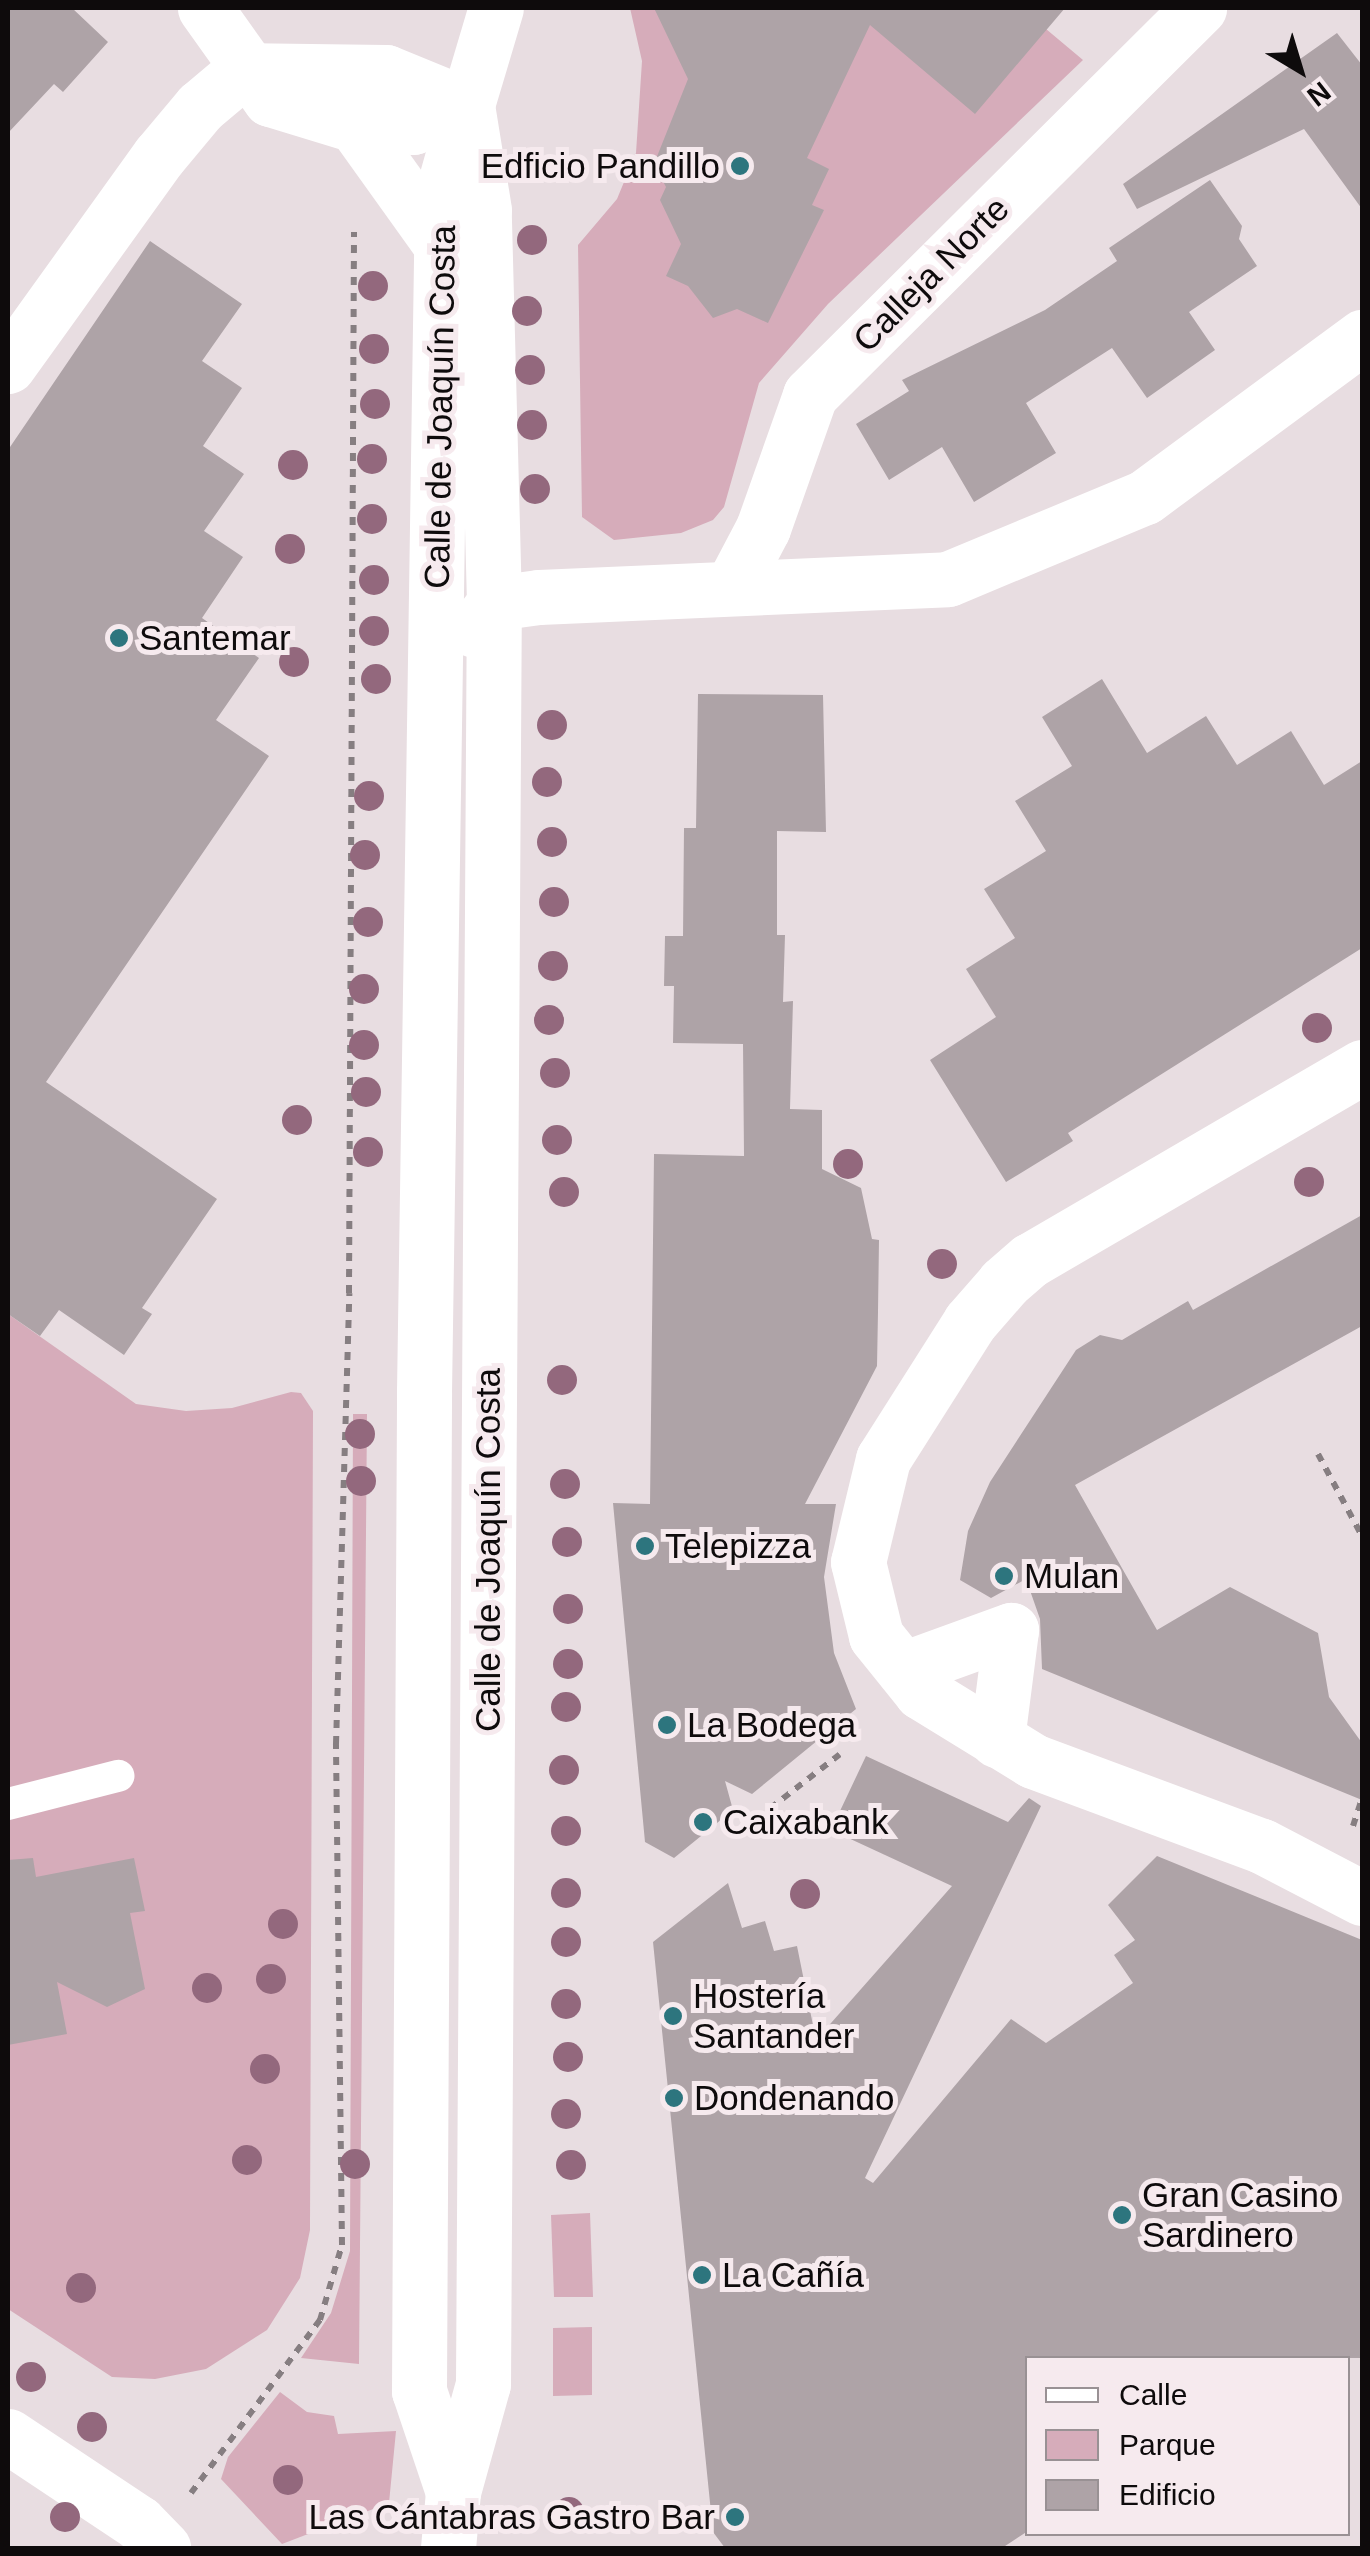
<!DOCTYPE html>
<meta charset="utf-8">
<style>
body{margin:0}
#map{position:relative;width:1370px;height:2556px;overflow:hidden;background:#e8dde1;font-family:Helvetica,sans-serif}
div>[style]{position:absolute}
.green>*{inset:0;background:#d6acba}
.building>*{inset:0;background:#aea3a7}
.path>*{height:6px;margin-top:-3px;transform-origin:0;background:repeating-linear-gradient(90deg,#867e81 0 8px,transparent 0 16px)}
.lane>*{height:32px;margin:-16px;padding:0 16px;transform-origin:16px;border-radius:16px;background:#fff}
.street>*{height:55px;margin:-27.5px;padding:0 27.5px;transform-origin:27.5px;border-radius:27.5px;background:#fff}
.secondary>*{height:55px;margin:-27.5px;padding:0 27.5px;transform-origin:27.5px;border-radius:27.5px;background:#fff}
.trees>*{width:30px;height:30px;margin:-15px;border-radius:50%;background:#93687d}
.dots>*{width:28px;height:28px;translate:-50% -50%;box-sizing:border-box;border:5px solid #f6eaee;border-radius:50%}
span{translate:-50% -50%;white-space:nowrap;text-align:center;line-height:1.15;-webkit-text-stroke:10px #f6eaee;paint-order:stroke}
.poi-label{font-size:35px;color:#0e0b0c}
.right{translate:-100% -50%;text-align:right}
.left{translate:0 -50%;text-align:left}
.street-label{font-size:35px;color:#0e0b0c}
.frame{position:absolute;inset:0;border:10px solid #0e0b0c;pointer-events:none}
.legend{position:absolute;left:1025px;top:2356px;width:325px;height:180px;box-sizing:border-box;background:#f6eaee;border:2px solid #999194;margin:0;padding:12px 18px;list-style:none;font-size:30px;color:#0e0b0c}
.legend li{display:flex;align-items:center;gap:20px;height:50px}
.legend b{width:50px;border:2px solid #999194}
.north{position:absolute;left:1250px;top:20px;width:100px;height:100px;-webkit-text-stroke:8px #f6eaee;paint-order:stroke;rotate:142deg;font-size:28px;font-weight:700;line-height:40px;text-align:center;color:#0e0b0c}
.north::after{content:'';display:block;margin:auto;width:35px;height:45px;background:#0e0b0c;clip-path:polygon(50% 0,100% 100%,50% 72%,0 100%)}
</style>
<div id="map">
<div class="green">
<div style="clip-path:polygon(630px 8px,1021px 8px,1083px 60px,828px 304px,759px 383px,724px 507px,713px 520px,681px 533px,614px 540px,582px 517px,578px 245px,617px 199px,636px 153px,642px 61px)"></div>
<div style="clip-path:polygon(8px 1314px,136px 1404px,186px 1411px,232px 1408px,291px 1392px,301px 1393px,313px 1411px,310px 2230px,300px 2278px,267px 2330px,206px 2369px,155px 2379px,112px 2377px,8px 2309px)"></div>
<div style="clip-path:polygon(353px 1414px,367px 1414px,359px 2364px,301px 2358px,331px 2313px,350px 2251px)"></div>
<div style="clip-path:polygon(590px 2213px,593px 2297px,554px 2297px,551px 2215px)"></div>
<div style="clip-path:polygon(592px 2327px,592px 2395px,553px 2396px,553px 2328px)"></div>
<div style="clip-path:polygon(280px 2392px,307px 2412px,334px 2416px,338px 2434px,396px 2431px,389px 2503px,282px 2544px,221px 2479px,228px 2457px)"></div>
</div>
<div class="building">
<div style="clip-path:polygon(8px 8px,72px 8px,108px 42px,63px 92px,54px 84px,8px 133px)"></div>
<div style="clip-path:polygon(654px 8px,1065px 8px,975px 114px,870px 25px,807px 158px,829px 169px,812px 205px,824px 210px,768px 323px,737px 309px,713px 318px,688px 286px,666px 276px,681px 244px,660px 200px,666px 187px,654px 164px,688px 79px)"></div>
<div style="clip-path:polygon(1337px 33px,1362px 65px,1362px 209px,1304px 129px,1137px 209px,1123px 184px)"></div>
<div style="clip-path:polygon(1210px 180px,1242px 226px,1239px 239px,1257px 266px,1189px 312px,1215px 350px,1147px 398px,1112px 348px,1026px 403px,1056px 453px,974px 502px,942px 447px,889px 480px,856px 424px,909px 391px,902px 380px,1045px 310px,1117px 261px,1109px 248px)"></div>
<div style="clip-path:polygon(150px 241px,242px 304px,202px 361px,242px 388px,203px 446px,244px 474px,204px 531px,243px 557px,202px 618px,259px 658px,216px 720px,269px 756px,46px 1082px,217px 1199px,142px 1308px,152px 1314px,124px 1355px,59px 1310px,40px 1336px,8px 1314px,8px 450px)"></div>
<div style="clip-path:polygon(1102px 679px,1147px 753px,1206px 716px,1237px 765px,1291px 731px,1324px 785px,1362px 761px,1362px 948px,1068px 1133px,1073px 1141px,1006px 1182px,930px 1060px,996px 1017px,966px 969px,1015px 938px,984px 889px,1046px 851px,1015px 801px,1072px 766px,1042px 717px)"></div>
<div style="clip-path:polygon(698px 694px,823px 695px,826px 832px,777px 831px,777px 935px,785px 935px,783px 1002px,793px 1001px,790px 1109px,822px 1110px,822px 1169px,861px 1188px,872px 1239px,879px 1240px,878px 1312px,877px 1366px,805px 1504px,836px 1504px,824px 1577px,834px 1653px,856px 1709px,752px 1794px,725px 1781px,733px 1810px,674px 1858px,645px 1842px,613px 1503px,650px 1504px,654px 1154px,744px 1156px,743px 1044px,673px 1043px,674px 986px,664px 986px,665px 936px,683px 936px,684px 828px,696px 828px)"></div>
<div style="clip-path:polygon(1362px 1215px,1362px 1326px,1075px 1485px,1157px 1630px,1230px 1587px,1318px 1633px,1329px 1697px,1362px 1743px,1362px 1800px,1042px 1669px,1040px 1619px,1026px 1579px,991px 1598px,960px 1580px,968px 1531px,990px 1482px,1076px 1350px,1100px 1335px,1122px 1340px,1188px 1301px,1193px 1310px)"></div>
<div style="clip-path:polygon(866px 1756px,1008px 1822px,1029px 1798px,1041px 1806px,865px 2178px,873px 2183px,1011px 2019px,1046px 2043px,1133px 1983px,1114px 1955px,1135px 1940px,1108px 1905px,1157px 1856px,1362px 1940px,1362px 2358px,1028px 2358px,1028px 2531px,1002px 2548px,725px 2548px,713px 2532px,653px 1942px,728px 1883px,742px 1928px,765px 1921px,774px 1951px,797px 1946px,816px 2040px,952px 1886px,831px 1830px)"></div>
<div style="clip-path:polygon(33px 1858px,36px 1877px,134px 1858px,145px 1911px,130px 1913px,145px 1989px,107px 2007px,57px 1982px,67px 2034px,8px 2045px,8px 1860px)"></div>
</div>
<div class="path">
<div style="left:1318px;top:1454px;width:93px;rotate:61.8deg"></div>
<div style="left:1353px;top:1826px;width:28px;rotate:-72deg"></div>
<div style="left:745px;top:1828px;width:120px;rotate:-37.9deg"></div>
<div style="left:191px;top:2493px;width:216px;rotate:-53.3deg"></div>
<div style="left:320px;top:2320px;width:78px;rotate:-73.7deg"></div>
<div style="left:342px;top:2245px;width:501px;rotate:-90.69deg"></div>
<div style="left:336px;top:1744px;width:451px;rotate:-88.3deg"></div>
<div style="left:349px;top:1293px;width:1061px;rotate:-89.73deg"></div>
</div>
<div class="lane">
<div style="left:8px;top:1804px;width:114px;rotate:-14.3deg"></div>
</div>
<div class="street">
<div style="left:205px;top:8px;width:112px;rotate:54.5deg"></div>
<div style="left:270px;top:99px;width:89px;rotate:17deg"></div>
<div style="left:355px;top:125px;width:58px;rotate:2deg"></div>
<div style="left:413px;top:127px;width:58px;rotate:-22.2deg"></div>
<div style="left:355px;top:125px;width:148px;rotate:54.4deg"></div>
<div style="left:8px;top:366px;width:259px;rotate:-54.3deg"></div>
<div style="left:159px;top:156px;width:64px;rotate:-50.1deg"></div>
<div style="left:200px;top:107px;width:57px;rotate:-40.1deg"></div>
<div style="left:244px;top:70px;width:142px;rotate:0.8deg"></div>
<div style="left:386px;top:72px;width:87px;rotate:22.2deg"></div>
<div style="left:733px;top:585px;width:64px;rotate:-62.2deg"></div>
<div style="left:763px;top:528px;width:141px;rotate:-70.5deg"></div>
<div style="left:810px;top:395px;width:549px;rotate:-44.85deg"></div>
<div style="left:474px;top:630px;width:34px;rotate:-53deg"></div>
<div style="left:494px;top:603px;width:45px;rotate:-7.6deg"></div>
<div style="left:539px;top:597px;width:409px;rotate:-2.5deg"></div>
<div style="left:948px;top:579px;width:213px;rotate:-22.6deg"></div>
<div style="left:1145px;top:497px;width:270px;rotate:-36.4deg"></div>
<div style="left:1362px;top:1067px;width:384px;rotate:149.8deg"></div>
<div style="left:1030px;top:1260px;width:35px;rotate:139deg"></div>
<div style="left:1004px;top:1283px;width:52px;rotate:131.1deg"></div>
<div style="left:970px;top:1322px;width:162px;rotate:122.4deg"></div>
<div style="left:883px;top:1459px;width:106px;rotate:103.6deg"></div>
<div style="left:858px;top:1562px;width:76px;rotate:76.3deg"></div>
<div style="left:876px;top:1636px;width:72px;rotate:51.2deg"></div>
<div style="left:921px;top:1692px;width:132px;rotate:31.6deg"></div>
<div style="left:1033px;top:1761px;width:244px;rotate:20.4deg"></div>
<div style="left:1262px;top:1846px;width:113px;rotate:27.5deg"></div>
<div style="left:903px;top:1669px;width:115px;rotate:-19.9deg"></div>
<div style="left:1011px;top:1630px;width:111px;rotate:97.3deg"></div>
<div style="left:8px;top:2436px;width:157px;rotate:33.6deg"></div>
<div style="left:139px;top:2523px;width:35px;rotate:46deg"></div>
<div style="left:453px;top:2492px;width:107px;rotate:-108.6deg"></div>
<div style="left:419px;top:2391px;width:999px;rotate:-89.71deg"></div>
<div style="left:424px;top:1392px;width:1198px;rotate:-89.14deg"></div>
<div style="left:442px;top:194px;width:74px;rotate:-74.3deg"></div>
<div style="left:448px;top:2548px;width:56px;rotate:-84.9deg"></div>
<div style="left:453px;top:2492px;width:112px;rotate:-74.5deg"></div>
<div style="left:483px;top:2384px;width:1781px;rotate:-89.65deg"></div>
<div style="left:494px;top:603px;width:393px;rotate:-91.5deg"></div>
<div style="left:484px;top:210px;width:106px;rotate:-99.2deg"></div>
</div>
<div class="secondary">
<div style="left:467px;top:105px;width:101px;rotate:-73.4deg"></div>
</div>
<div class="trees">
<div style="left:532px;top:240px"></div>
<div style="left:373px;top:286px"></div>
<div style="left:527px;top:311px"></div>
<div style="left:374px;top:349px"></div>
<div style="left:530px;top:370px"></div>
<div style="left:375px;top:404px"></div>
<div style="left:532px;top:425px"></div>
<div style="left:372px;top:459px"></div>
<div style="left:293px;top:465px"></div>
<div style="left:535px;top:489px"></div>
<div style="left:372px;top:519px"></div>
<div style="left:290px;top:549px"></div>
<div style="left:374px;top:580px"></div>
<div style="left:374px;top:631px"></div>
<div style="left:294px;top:662px"></div>
<div style="left:376px;top:679px"></div>
<div style="left:552px;top:725px"></div>
<div style="left:547px;top:782px"></div>
<div style="left:369px;top:796px"></div>
<div style="left:552px;top:842px"></div>
<div style="left:365px;top:855px"></div>
<div style="left:554px;top:902px"></div>
<div style="left:368px;top:922px"></div>
<div style="left:553px;top:966px"></div>
<div style="left:364px;top:989px"></div>
<div style="left:549px;top:1020px"></div>
<div style="left:1317px;top:1028px"></div>
<div style="left:364px;top:1045px"></div>
<div style="left:555px;top:1073px"></div>
<div style="left:366px;top:1092px"></div>
<div style="left:297px;top:1120px"></div>
<div style="left:557px;top:1140px"></div>
<div style="left:368px;top:1152px"></div>
<div style="left:848px;top:1164px"></div>
<div style="left:1309px;top:1182px"></div>
<div style="left:564px;top:1192px"></div>
<div style="left:942px;top:1264px"></div>
<div style="left:562px;top:1380px"></div>
<div style="left:360px;top:1434px"></div>
<div style="left:361px;top:1481px"></div>
<div style="left:565px;top:1484px"></div>
<div style="left:567px;top:1542px"></div>
<div style="left:568px;top:1609px"></div>
<div style="left:568px;top:1664px"></div>
<div style="left:566px;top:1707px"></div>
<div style="left:564px;top:1770px"></div>
<div style="left:566px;top:1831px"></div>
<div style="left:566px;top:1893px"></div>
<div style="left:805px;top:1894px"></div>
<div style="left:283px;top:1924px"></div>
<div style="left:566px;top:1942px"></div>
<div style="left:271px;top:1979px"></div>
<div style="left:207px;top:1988px"></div>
<div style="left:566px;top:2004px"></div>
<div style="left:568px;top:2057px"></div>
<div style="left:265px;top:2069px"></div>
<div style="left:566px;top:2114px"></div>
<div style="left:247px;top:2160px"></div>
<div style="left:355px;top:2164px"></div>
<div style="left:571px;top:2165px"></div>
<div style="left:81px;top:2288px"></div>
<div style="left:31px;top:2377px"></div>
<div style="left:92px;top:2427px"></div>
<div style="left:288px;top:2480px"></div>
<div style="left:569px;top:2512px"></div>
<div style="left:65px;top:2517px"></div>
</div>
<div class="dots">
<div style="left:740px;top:166px;background:#2d757e"></div>
<div style="left:119px;top:638px;background:#2d757e"></div>
<div style="left:645px;top:1546px;background:#2d757e"></div>
<div style="left:1004px;top:1576px;background:#2d757e"></div>
<div style="left:667px;top:1725px;background:#2d757e"></div>
<div style="left:703px;top:1822px;background:#2d757e"></div>
<div style="left:673px;top:2016px;background:#2d757e"></div>
<div style="left:674px;top:2098px;background:#2d757e"></div>
<div style="left:1122px;top:2215px;background:#2d757e"></div>
<div style="left:702px;top:2275px;background:#2d757e"></div>
<div style="left:735px;top:2517px;background:#2d757e"></div>
</div>
<div class="poi-label">
<span class="right" style="left:720px;top:166px">Edficio Pandillo</span>
<span class="left" style="left:139px;top:638px">Santemar</span>
<span class="left" style="left:665px;top:1546px">Telepizza</span>
<span class="left" style="left:1024px;top:1576px">Mulan</span>
<span class="left" style="left:687px;top:1725px">La Bodega</span>
<span class="left" style="left:723px;top:1822px">Caixabank</span>
<span class="left" style="left:693px;top:2016px">Hostería<br>Santander</span>
<span class="left" style="left:694px;top:2098px">Dondenando</span>
<span class="left" style="left:1142px;top:2215px">Gran Casino<br>Sardinero</span>
<span class="left" style="left:722px;top:2275px">La Cañía</span>
<span class="right" style="left:715px;top:2517px">Las Cántabras Gastro Bar</span>
</div>
<div class="street-label">
<span style="left:931px;top:274px;rotate:-45deg">Calleja Norte</span>
<span style="left:440px;top:407px;rotate:-89deg">Calle de Joaquín Costa</span>
<span style="left:488px;top:1550px;rotate:-90deg">Calle de Joaquín Costa</span>
</div>
<div class="frame"></div>
<ul class="legend">
<li><b style="height:12px;background:#fff"></b>Calle</li>
<li><b style="height:28px;background:#d6acba"></b>Parque</li>
<li><b style="height:28px;background:#aea3a7"></b>Edificio</li>
</ul>
<div class="north">N</div>
</div>
